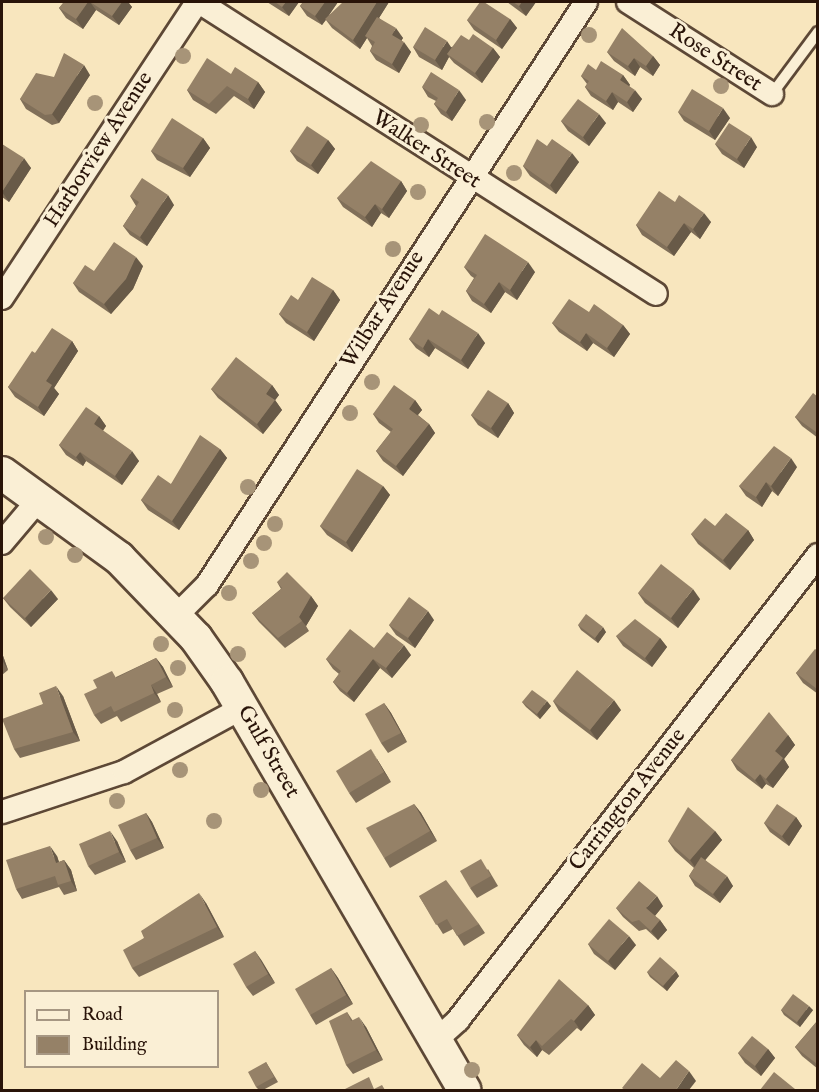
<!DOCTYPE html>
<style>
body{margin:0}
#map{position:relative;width:819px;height:1092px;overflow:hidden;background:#f8e6be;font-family:"IM FELL English",serif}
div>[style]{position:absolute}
.roads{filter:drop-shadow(2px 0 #5d4836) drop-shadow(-2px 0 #5d4836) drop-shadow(0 2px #5d4836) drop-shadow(0 -2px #5d4836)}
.service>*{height:10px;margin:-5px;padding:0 5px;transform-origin:5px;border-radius:5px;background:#faefd5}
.minor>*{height:22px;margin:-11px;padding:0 11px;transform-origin:11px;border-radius:11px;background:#faefd5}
.secondary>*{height:32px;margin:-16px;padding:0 16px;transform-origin:16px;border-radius:16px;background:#faefd5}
.trees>*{width:16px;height:16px;margin:-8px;border-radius:50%;background:#a79478}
.wall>*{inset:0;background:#806f59}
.shaded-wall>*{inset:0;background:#685a48}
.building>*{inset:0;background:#958167}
span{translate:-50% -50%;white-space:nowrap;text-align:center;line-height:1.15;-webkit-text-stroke:6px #faefd5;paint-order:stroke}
.street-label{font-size:22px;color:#291409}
.frame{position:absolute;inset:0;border:3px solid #291409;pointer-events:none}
.legend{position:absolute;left:24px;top:990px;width:195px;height:78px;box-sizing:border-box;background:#faefd5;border:2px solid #a69783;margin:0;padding:8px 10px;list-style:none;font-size:18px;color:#291409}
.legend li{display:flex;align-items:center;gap:12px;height:30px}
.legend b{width:30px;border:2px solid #a69783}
</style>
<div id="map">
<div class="roads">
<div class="service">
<div style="left:772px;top:94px;width:77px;rotate:-53.4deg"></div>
</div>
<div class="minor">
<div style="left:199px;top:2px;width:542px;rotate:32.58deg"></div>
<div style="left:628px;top:2px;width:171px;rotate:32.6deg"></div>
<div style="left:2px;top:298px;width:354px;rotate:-56.6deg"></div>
<div style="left:2px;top:543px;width:59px;rotate:-49.8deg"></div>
<div style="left:177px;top:615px;width:42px;rotate:-45deg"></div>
<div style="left:207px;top:585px;width:695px;rotate:-56.97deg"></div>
<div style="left:2px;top:812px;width:128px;rotate:-18.2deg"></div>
<div style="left:124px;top:772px;width:134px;rotate:-28.5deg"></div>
<div style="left:435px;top:1041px;width:31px;rotate:-42deg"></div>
<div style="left:458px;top:1020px;width:588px;rotate:-52.25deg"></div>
</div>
<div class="secondary">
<div style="left:2px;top:473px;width:145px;rotate:36deg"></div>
<div style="left:119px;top:558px;width:111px;rotate:46.1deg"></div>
<div style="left:196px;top:638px;width:54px;rotate:54.8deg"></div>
<div style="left:227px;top:682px;width:472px;rotate:59.8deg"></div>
</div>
</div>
<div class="trees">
<div style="left:589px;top:35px"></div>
<div style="left:183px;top:56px"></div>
<div style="left:721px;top:86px"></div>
<div style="left:95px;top:103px"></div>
<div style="left:487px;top:122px"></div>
<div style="left:421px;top:125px"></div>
<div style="left:514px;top:173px"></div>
<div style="left:418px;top:192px"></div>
<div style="left:393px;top:249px"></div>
<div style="left:372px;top:382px"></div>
<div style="left:350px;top:413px"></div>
<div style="left:248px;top:487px"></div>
<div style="left:275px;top:524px"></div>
<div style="left:46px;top:537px"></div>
<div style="left:264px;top:543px"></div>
<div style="left:75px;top:555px"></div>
<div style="left:251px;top:561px"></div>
<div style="left:229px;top:593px"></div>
<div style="left:161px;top:644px"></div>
<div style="left:238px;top:654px"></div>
<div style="left:178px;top:668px"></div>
<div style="left:175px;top:710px"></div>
<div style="left:180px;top:770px"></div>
<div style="left:261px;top:790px"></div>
<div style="left:117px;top:801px"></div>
<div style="left:214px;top:821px"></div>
<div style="left:472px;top:1070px"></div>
</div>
<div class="wall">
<div style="clip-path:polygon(64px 2px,128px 2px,132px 7px,119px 25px,96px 10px,83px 29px,66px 18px,59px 8px)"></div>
<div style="clip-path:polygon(267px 2px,299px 2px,289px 16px)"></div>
<div style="clip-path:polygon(303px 2px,338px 2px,329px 15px,357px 3px,358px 2px,389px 2px,379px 18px,403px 38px,401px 40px,411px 52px,399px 73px,376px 60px,370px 51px,372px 46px,367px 38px,360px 49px,332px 28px,326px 20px,322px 25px,307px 16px,300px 6px)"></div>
<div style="clip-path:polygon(507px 2px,536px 2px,526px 16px)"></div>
<div style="clip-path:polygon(510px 19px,517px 28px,502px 49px,474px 30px,467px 20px)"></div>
<div style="clip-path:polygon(469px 40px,493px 48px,500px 57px,482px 83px,454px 63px,449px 57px,442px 70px,419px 57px,413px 47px,452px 47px)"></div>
<div style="clip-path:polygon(607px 52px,653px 56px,660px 65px,653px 76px,640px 67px,635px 76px,614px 61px)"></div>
<div style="clip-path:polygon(596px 70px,623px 75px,630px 85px,629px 86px,642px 99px,633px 112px,618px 102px,613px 110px,591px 96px,585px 87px,587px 84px,581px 76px)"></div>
<div style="clip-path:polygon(231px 74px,258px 82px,265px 92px,254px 109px,234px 96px,216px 114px,193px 100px,187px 90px)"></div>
<div style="clip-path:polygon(90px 75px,59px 123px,52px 125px,26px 109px,20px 99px,54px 77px)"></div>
<div style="clip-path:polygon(422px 87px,466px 100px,452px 121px,441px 114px,434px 104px,436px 101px,428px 97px)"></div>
<div style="clip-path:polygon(678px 112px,730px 118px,715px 140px,684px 121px)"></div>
<div style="clip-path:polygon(561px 121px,606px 123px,589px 146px,568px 131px)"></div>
<div style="clip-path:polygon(203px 138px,210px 148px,190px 177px,157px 160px,151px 151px)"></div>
<div style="clip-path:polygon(328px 140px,335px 149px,318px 174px,297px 161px,290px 151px)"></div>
<div style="clip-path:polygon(2px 144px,31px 168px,9px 202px,2px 197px)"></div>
<div style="clip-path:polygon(715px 144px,757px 147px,744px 168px,722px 154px)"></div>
<div style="clip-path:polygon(547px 146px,579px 162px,556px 194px,530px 176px,523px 166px)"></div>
<div style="clip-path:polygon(401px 181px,407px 191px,389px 218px,381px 213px,372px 227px,343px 207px,337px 198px)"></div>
<div style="clip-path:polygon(130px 196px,174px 205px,147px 246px,130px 235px,123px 226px,136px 206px)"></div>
<div style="clip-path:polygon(675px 202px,711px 222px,700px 239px,691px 232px,674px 256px,642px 235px,636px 225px)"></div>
<div style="clip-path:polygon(143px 266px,133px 289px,111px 314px,79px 292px,73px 283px,94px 271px)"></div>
<div style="clip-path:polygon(464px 267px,535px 272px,517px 300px,505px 292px,491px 313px,472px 301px,466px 291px,474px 278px,471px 276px)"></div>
<div style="clip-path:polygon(333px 290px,340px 300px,314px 341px,286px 323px,279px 314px,298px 300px)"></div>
<div style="clip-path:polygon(589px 312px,623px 325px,630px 334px,614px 357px,593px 343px,587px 351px,559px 332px,552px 323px)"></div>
<div style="clip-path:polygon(439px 315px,485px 343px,468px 369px,435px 348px,429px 357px,416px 348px,409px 339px)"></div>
<div style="clip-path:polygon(72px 341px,78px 351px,54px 388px,59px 394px,44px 416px,15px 397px,8px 387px,35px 353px)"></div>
<div style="clip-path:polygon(272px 385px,279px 395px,275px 400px,282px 410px,263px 434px,218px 398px,211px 389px)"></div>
<div style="clip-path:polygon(818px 397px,818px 438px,802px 426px,795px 417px)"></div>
<div style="clip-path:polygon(415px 400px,422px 410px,418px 415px,429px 424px,435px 433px,403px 476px,383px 461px,376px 451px,391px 432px,379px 423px,373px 414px)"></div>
<div style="clip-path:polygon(508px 403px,514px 413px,498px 438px,478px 425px,471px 415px)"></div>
<div style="clip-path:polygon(99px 416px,106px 426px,103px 431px,139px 461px,122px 485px,86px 461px,83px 466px,66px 455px,59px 445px)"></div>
<div style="clip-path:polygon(220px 449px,227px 458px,179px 530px,148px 510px,141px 500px,171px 484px)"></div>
<div style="clip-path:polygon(797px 467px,778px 496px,772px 491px,762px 507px,746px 496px,739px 486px)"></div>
<div style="clip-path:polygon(383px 486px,390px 495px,352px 552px,327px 535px,320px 526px)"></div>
<div style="clip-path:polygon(748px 530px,754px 540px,730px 570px,698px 544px,691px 534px)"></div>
<div style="clip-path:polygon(277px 582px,311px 596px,318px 606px,306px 626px,309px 631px,285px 648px,259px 622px,252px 613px,281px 589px)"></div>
<div style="clip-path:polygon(638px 593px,700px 599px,678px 628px,645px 603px)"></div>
<div style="clip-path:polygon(3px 598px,58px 599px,31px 627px,10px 607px)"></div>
<div style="clip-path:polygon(434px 620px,415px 648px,396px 635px,389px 625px)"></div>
<div style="clip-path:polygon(578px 625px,606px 632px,598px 643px,581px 630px)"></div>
<div style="clip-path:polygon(616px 636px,660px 638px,667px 647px,652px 667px,623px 646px)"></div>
<div style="clip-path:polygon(374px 648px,411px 655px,392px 678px,380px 668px,354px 702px,340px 691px,333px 682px,339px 674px,333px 669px,326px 659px)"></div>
<div style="clip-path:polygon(818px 651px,818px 694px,803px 683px,796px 673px)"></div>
<div style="clip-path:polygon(2px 653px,8px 670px,2px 675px)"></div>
<div style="clip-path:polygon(156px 658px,163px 667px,173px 687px,157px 694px,161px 702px,121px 722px,117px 716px,101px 724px,94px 715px,116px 677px)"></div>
<div style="clip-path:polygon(63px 696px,80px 741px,20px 758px,14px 749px,43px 704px)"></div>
<div style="clip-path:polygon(553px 701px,621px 710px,597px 740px,559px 711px)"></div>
<div style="clip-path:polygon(522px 702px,551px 706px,540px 719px,526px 707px)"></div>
<div style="clip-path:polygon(384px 703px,391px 713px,407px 742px,388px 753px,381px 743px)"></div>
<div style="clip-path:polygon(788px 735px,795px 745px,784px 759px,789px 767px,773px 788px,766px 784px,762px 789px,737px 770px,731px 760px)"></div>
<div style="clip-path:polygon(377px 759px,391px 782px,356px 803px,349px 793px)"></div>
<div style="clip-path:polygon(414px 804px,421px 813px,437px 841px,390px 868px,384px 858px)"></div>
<div style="clip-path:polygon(146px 813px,152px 822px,164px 848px,136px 860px,130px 850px)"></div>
<div style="clip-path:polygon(796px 817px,802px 826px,789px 846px,770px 832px,764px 823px)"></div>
<div style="clip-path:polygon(715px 831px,722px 840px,705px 860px,733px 886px,720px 903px,695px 886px,689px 876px,694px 868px,675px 851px,668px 841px)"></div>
<div style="clip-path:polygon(117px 841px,126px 862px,95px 875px,88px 866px)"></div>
<div style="clip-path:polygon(57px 856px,59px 862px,64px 860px,71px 870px,77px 891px,64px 895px,59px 887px,22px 899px,16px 889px)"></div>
<div style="clip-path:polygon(488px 869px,498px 886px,477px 898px,470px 888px)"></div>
<div style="clip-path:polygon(419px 896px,479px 924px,485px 933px,464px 946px,453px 929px,443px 934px)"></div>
<div style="clip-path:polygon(206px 903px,224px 937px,139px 977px,132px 968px,144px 938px)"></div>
<div style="clip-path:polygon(663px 906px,655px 916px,660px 920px,667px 930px,658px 940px,646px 929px,639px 931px,623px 917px,616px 908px)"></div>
<div style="clip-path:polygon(588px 944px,636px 945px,615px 970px,594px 954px)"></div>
<div style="clip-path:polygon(255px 951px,275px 983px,253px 996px,246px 987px)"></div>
<div style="clip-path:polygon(331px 968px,338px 978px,353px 1004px,316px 1025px,310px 1015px)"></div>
<div style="clip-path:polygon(647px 972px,679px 976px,667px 991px,650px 977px)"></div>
<div style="clip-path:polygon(588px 1005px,595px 1015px,581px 1031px,577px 1028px,549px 1055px,542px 1050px,537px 1057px,524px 1045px,517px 1035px)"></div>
<div style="clip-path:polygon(781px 1010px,813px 1010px,800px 1027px,784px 1015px)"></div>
<div style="clip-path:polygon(347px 1012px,353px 1021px,366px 1027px,383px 1060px,353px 1074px,346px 1065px)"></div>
<div style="clip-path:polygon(818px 1020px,818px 1069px,802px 1056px,795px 1047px)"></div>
<div style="clip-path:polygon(768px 1049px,775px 1058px,761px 1076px,745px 1063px,738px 1053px)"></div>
<div style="clip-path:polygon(266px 1062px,278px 1082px,263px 1090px,259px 1090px,256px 1087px)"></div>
</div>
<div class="shaded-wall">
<div style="clip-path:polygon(88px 2px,90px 2px,96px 10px,83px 29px,76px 19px)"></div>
<div style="clip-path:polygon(122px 2px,128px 2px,132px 7px,119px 25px,112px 16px)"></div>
<div style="clip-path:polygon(286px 2px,299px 2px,289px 16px,282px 7px)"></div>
<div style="clip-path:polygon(325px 2px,338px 2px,322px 25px,315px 16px)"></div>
<div style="clip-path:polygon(377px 2px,389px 2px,367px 37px,365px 36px,367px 38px,360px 49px,353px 40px)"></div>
<div style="clip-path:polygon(522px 2px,536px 2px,526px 16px,519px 6px)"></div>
<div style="clip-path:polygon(510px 19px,517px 28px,502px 49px,496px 40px)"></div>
<div style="clip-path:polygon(396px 28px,403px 38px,399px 45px,392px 35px)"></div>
<div style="clip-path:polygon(447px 41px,453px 50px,447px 54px,449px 57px,442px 70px,435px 60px)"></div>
<div style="clip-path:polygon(404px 42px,411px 52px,399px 73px,392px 64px)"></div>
<div style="clip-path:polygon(493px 48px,500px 57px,482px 83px,475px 73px)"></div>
<div style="clip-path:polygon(653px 56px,660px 65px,653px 76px,646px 66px)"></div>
<div style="clip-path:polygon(634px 58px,640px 67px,635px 76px,628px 66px)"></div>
<div style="clip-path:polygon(84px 65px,90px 75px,59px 123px,52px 114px)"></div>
<div style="clip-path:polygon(623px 75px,630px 85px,626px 90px,620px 80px)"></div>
<div style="clip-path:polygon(258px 82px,265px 92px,254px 109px,248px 99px)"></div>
<div style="clip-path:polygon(459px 90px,466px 100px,452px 121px,446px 112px)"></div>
<div style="clip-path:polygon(635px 90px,642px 99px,633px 112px,627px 102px)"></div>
<div style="clip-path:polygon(612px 92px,618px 102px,613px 110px,606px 101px)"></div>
<div style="clip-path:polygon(723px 108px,730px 118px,715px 140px,709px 131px)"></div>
<div style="clip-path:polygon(599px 114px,606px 123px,589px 146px,583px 137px)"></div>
<div style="clip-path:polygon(751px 137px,757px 147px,744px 168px,737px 159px)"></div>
<div style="clip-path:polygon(203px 138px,210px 148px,190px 177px,183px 168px)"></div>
<div style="clip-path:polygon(328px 140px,335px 149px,318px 174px,311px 165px)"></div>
<div style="clip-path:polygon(572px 153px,579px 162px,556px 194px,550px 185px)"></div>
<div style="clip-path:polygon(24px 158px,31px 168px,9px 202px,2px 192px)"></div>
<div style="clip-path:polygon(401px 181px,407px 191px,389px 218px,382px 209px)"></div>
<div style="clip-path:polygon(168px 195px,174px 205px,147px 246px,140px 237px)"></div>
<div style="clip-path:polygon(375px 204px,381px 213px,372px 227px,365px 217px)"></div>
<div style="clip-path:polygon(704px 213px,711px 222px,700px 239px,693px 229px)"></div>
<div style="clip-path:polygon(684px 223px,691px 232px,674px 256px,667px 247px)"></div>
<div style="clip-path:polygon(136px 257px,143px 266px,133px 289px,111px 314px,104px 304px)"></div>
<div style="clip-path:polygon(528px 262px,535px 272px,517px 300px,510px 290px)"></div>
<div style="clip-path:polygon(499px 282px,505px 292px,491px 313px,484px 304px)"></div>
<div style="clip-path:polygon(333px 290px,340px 300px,314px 341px,307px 332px)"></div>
<div style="clip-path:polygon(623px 325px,630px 334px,614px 357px,607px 348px)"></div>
<div style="clip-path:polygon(478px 333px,485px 343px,468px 369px,461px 360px)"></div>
<div style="clip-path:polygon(586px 333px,593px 343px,587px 351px,580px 342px)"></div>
<div style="clip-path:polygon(428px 339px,435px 348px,429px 357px,423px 348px)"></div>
<div style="clip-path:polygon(72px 341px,78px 351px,54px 388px,59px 394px,44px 416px,38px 407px,46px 381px)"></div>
<div style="clip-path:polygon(272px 385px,279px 395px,273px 403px,266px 394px)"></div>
<div style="clip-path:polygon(275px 400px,282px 410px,263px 434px,257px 424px)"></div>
<div style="clip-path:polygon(415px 400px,422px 410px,415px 418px,409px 409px)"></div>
<div style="clip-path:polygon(508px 403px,514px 413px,498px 438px,491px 428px)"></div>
<div style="clip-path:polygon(99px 416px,106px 426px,100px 434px,94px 424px)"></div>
<div style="clip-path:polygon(429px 424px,435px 433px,403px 476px,396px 466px)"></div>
<div style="clip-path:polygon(220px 449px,227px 458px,179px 530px,172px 521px)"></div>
<div style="clip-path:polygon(132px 451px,139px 461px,122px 485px,115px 476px)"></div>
<div style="clip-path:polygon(80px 452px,86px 461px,83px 466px,76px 457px)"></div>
<div style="clip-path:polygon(791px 458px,797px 467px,778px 496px,771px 486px)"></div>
<div style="clip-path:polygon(766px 482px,772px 491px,762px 507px,756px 497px)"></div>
<div style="clip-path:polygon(383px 486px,390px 495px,352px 552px,346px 542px)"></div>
<div style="clip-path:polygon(748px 530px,754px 540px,730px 570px,723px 560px)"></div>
<div style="clip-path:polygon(693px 589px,700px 599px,678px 628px,671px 618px)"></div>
<div style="clip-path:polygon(51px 590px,58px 599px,31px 627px,25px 618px)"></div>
<div style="clip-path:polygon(311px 596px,318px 606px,306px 626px,299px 617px)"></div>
<div style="clip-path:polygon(428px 611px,434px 620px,415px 648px,408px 638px)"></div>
<div style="clip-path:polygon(603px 627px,606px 632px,598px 643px,595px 638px)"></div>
<div style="clip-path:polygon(660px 638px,667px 647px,652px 667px,645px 658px)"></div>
<div style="clip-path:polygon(404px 645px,411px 655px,392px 678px,386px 668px)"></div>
<div style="clip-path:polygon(2px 653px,8px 670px,2px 660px)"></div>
<div style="clip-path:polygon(156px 658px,163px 667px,173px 687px,166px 677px)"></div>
<div style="clip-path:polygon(373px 659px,380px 668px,354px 702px,347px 693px)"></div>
<div style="clip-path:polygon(151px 685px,157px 694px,161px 702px,154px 693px)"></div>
<div style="clip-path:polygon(56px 686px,63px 696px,80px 741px,73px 732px)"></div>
<div style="clip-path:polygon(614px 700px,621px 710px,597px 740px,590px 730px)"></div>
<div style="clip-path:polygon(547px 701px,551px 706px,540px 719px,537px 714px)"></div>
<div style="clip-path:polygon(384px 703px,391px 713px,407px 742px,401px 733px)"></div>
<div style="clip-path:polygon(788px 735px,795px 745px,784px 759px,789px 767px,773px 788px,766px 779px,775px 751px)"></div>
<div style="clip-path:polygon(371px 749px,377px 759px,391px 782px,384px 772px)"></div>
<div style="clip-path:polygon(760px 774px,766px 784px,762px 789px,755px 780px)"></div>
<div style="clip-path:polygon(414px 804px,421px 813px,437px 841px,430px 831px)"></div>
<div style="clip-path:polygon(146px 813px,152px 822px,164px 848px,157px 838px)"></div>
<div style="clip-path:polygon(796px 817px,802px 826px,789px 846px,782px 836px)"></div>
<div style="clip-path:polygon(110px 831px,117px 841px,126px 862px,119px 852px)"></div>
<div style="clip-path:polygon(715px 831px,722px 840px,697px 870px,690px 860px)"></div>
<div style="clip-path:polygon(50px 846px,57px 856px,62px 872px,56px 863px)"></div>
<div style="clip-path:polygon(64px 860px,71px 870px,77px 891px,71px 881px)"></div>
<div style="clip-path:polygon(727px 876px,733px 886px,720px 903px,713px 894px)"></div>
<div style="clip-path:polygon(199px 893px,206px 903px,224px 937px,217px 927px)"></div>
<div style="clip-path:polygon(657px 896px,663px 906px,653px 918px,646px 908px)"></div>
<div style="clip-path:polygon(660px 920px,667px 930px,658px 940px,651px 931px)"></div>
<div style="clip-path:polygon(629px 936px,636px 945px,615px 970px,608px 961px)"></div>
<div style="clip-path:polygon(255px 951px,262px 961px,275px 983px,268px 974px)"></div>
<div style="clip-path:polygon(331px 968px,338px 978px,353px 1004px,346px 995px)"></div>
<div style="clip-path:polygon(676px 971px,679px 976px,667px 991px,663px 986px)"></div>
<div style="clip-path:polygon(588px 1005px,595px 1015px,581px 1031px,574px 1021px)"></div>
<div style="clip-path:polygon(809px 1006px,813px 1010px,800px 1027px,797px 1022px)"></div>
<div style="clip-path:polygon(359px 1017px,366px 1027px,383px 1060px,376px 1050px)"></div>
<div style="clip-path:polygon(536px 1040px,542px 1050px,537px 1057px,530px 1047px)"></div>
<div style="clip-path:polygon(768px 1049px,775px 1058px,761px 1076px,755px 1066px)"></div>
<div style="clip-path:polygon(689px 1071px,696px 1081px,689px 1090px,676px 1090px)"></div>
</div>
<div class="building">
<div style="clip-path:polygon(64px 2px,88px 2px,76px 19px,59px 8px)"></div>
<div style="clip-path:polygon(90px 2px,122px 2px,112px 16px)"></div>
<div style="clip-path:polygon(275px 2px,286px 2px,282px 7px)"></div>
<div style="clip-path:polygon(303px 2px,325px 2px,315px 16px,300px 6px)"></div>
<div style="clip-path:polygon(343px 2px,355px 2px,357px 3px,358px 2px,377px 2px,353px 40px,325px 19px)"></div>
<div style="clip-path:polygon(480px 2px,484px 2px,510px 19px,496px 40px,467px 20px)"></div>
<div style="clip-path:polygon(513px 2px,522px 2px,519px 6px)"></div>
<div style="clip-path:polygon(377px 17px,396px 28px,392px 35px,404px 42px,392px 64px,370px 51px,375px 42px,365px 36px)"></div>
<div style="clip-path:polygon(425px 27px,447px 41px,435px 60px,413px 47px)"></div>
<div style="clip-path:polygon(622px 28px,653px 56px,646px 66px,634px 58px,628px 66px,607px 52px)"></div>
<div style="clip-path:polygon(473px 34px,493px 48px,475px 73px,447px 54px,461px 35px,469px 40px)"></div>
<div style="clip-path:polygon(64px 53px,84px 65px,52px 114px,45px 115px,20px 99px,36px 73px,54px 77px)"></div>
<div style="clip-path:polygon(207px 58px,231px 74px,235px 67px,258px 82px,248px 99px,227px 86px,209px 104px,187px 90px)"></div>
<div style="clip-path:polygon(601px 61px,623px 75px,620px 80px,635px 90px,627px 102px,612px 92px,606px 101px,585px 87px,589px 81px,581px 76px,588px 64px,596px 70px)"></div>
<div style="clip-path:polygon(431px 72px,459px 90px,446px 112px,434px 104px,438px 98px,422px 87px)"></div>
<div style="clip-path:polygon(692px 89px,723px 108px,709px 131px,678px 112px)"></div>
<div style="clip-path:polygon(578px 99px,599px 114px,583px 137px,561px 121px)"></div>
<div style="clip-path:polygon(172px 118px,203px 138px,183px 168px,151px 151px)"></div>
<div style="clip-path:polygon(729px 123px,751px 137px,737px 159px,715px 144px)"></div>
<div style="clip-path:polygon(307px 126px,328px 140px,311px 165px,290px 151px)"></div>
<div style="clip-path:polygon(537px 139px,547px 146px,552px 139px,572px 153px,550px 185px,523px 166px)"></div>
<div style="clip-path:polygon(2px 144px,24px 158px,2px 192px)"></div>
<div style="clip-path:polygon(371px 161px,401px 181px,382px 209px,375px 204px,365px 217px,337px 198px)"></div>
<div style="clip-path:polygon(142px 178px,168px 195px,140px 237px,123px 226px,139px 202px,130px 196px)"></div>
<div style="clip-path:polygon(659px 191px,675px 202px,679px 195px,704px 213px,693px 229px,684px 223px,667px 247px,636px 225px)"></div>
<div style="clip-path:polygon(485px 234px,528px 262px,510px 290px,499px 282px,484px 304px,466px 291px,477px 275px,464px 267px)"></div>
<div style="clip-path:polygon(114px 242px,136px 257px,126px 279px,104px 304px,73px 283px,85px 265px,94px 271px)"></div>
<div style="clip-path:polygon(312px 277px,333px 290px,307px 332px,279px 314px,291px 295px,298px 300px)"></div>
<div style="clip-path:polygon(569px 299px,589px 312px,594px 304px,623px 325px,607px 348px,586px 333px,580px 342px,552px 323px)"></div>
<div style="clip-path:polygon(429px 308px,439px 315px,442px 310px,478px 333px,461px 360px,428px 339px,423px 348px,409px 339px)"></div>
<div style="clip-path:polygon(52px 328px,72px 341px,46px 381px,52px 385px,38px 407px,8px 387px,32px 351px,35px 353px)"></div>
<div style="clip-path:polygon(236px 357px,272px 385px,266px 394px,275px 400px,257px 424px,211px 389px)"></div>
<div style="clip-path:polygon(394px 385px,415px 400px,409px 409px,429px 424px,396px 466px,376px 451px,393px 429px,373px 414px)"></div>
<div style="clip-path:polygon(488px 390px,508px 403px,491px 428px,471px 415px)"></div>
<div style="clip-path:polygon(813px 393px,818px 397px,818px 430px,816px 432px,795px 417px)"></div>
<div style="clip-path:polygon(86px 407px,99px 416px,94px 424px,132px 451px,115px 476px,80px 452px,76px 457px,59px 445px)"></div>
<div style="clip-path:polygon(200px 435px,220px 449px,172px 521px,141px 500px,158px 475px,171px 484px)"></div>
<div style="clip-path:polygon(774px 446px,791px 458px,771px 486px,766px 482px,756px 497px,739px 486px)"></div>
<div style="clip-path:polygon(357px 469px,383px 486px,346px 542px,320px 526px)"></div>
<div style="clip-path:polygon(726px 513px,748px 530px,723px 560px,691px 534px,705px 518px,715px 526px)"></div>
<div style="clip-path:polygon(661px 564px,693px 589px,671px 618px,638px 593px)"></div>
<div style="clip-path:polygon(30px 569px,51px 590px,25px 618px,3px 598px)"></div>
<div style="clip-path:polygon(287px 572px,311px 596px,299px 617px,302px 621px,278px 638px,252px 613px,282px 588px,277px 582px)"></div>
<div style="clip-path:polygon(409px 597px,428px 611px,408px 638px,389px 625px)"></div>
<div style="clip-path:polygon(586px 614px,603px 627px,595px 638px,578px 625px)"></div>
<div style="clip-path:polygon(635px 619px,660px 638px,645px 658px,616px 636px)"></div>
<div style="clip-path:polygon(350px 629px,374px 648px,387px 632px,404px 645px,386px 668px,373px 659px,347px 693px,333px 682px,341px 671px,326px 659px)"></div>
<div style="clip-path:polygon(815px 649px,818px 651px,817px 689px,796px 673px)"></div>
<div style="clip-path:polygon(156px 658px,166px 677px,151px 685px,154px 693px,114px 712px,111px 706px,94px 715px,84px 694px,97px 688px,93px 680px,112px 671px,116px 678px)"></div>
<div style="clip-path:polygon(577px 670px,614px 700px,590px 730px,553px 701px)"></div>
<div style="clip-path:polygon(56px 686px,73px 732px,14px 749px,2px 719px,43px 704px,39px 693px)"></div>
<div style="clip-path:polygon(532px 690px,547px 701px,537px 714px,522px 702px)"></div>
<div style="clip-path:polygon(384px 703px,401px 733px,381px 743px,365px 714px)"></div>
<div style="clip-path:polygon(769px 712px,788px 735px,775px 751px,783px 758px,766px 779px,760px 774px,755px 780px,731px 760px)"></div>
<div style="clip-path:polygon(371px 749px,384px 772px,349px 793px,336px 771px)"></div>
<div style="clip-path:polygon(414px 804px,430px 831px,384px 858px,366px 828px)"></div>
<div style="clip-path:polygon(777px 804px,796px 817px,782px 836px,764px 823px)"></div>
<div style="clip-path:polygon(688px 807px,715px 831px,690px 860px,668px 841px)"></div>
<div style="clip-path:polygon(146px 813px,157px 838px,130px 850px,118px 825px)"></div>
<div style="clip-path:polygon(110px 831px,119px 852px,88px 866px,79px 844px)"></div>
<div style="clip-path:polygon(50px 846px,56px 863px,64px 860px,71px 881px,58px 885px,55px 876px,16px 889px,6px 860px)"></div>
<div style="clip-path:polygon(701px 857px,727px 876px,713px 894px,689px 876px)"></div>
<div style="clip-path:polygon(481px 859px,491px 876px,470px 888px,460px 871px)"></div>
<div style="clip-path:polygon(446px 880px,479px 924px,457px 936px,447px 919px,436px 925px,419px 896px)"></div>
<div style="clip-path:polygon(639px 881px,657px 896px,646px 908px,660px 920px,651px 931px,639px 920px,632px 922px,616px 908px)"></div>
<div style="clip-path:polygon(199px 893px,217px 927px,132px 968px,123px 950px,144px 938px,141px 931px)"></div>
<div style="clip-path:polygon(609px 919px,629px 936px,608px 961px,588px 944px)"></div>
<div style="clip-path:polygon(255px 951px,268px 974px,246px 987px,233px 964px)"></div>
<div style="clip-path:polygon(660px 957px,676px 971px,663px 986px,647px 972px)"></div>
<div style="clip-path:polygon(331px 968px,346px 995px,310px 1015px,295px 989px)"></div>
<div style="clip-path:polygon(559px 979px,588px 1005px,574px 1021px,571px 1019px,542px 1046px,536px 1040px,530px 1047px,517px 1035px)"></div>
<div style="clip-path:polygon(793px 994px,809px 1006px,797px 1022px,781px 1010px)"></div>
<div style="clip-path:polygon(347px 1012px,351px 1021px,359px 1017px,376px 1050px,346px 1065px,329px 1021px)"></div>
<div style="clip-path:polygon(818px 1020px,818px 1063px,817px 1064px,795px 1047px)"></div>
<div style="clip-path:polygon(752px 1036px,768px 1049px,755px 1066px,738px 1053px)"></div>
<div style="clip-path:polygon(676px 1060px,689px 1071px,676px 1090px,625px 1090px,622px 1088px,642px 1063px,660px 1078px)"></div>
<div style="clip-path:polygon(266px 1062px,274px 1077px,256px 1087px,248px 1072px)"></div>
<div style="clip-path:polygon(774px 1072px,795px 1089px,794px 1090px,760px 1090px)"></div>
<div style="clip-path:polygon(369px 1077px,374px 1089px,382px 1085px,385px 1090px,346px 1090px,345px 1089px)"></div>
</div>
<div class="street-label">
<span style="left:715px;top:58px;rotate:33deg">Rose Street</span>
<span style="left:99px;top:150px;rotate:-57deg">Harborview Avenue</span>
<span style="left:426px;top:150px;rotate:33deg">Walker Street</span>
<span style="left:383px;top:310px;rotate:-57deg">Wilbar Avenue</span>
<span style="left:268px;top:752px;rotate:60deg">Gulf Street</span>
<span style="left:628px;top:800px;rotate:-52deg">Carrington Avenue</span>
</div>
<div class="frame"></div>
<ul class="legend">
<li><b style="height:8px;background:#faefd5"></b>Road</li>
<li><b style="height:16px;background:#958167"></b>Building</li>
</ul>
</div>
